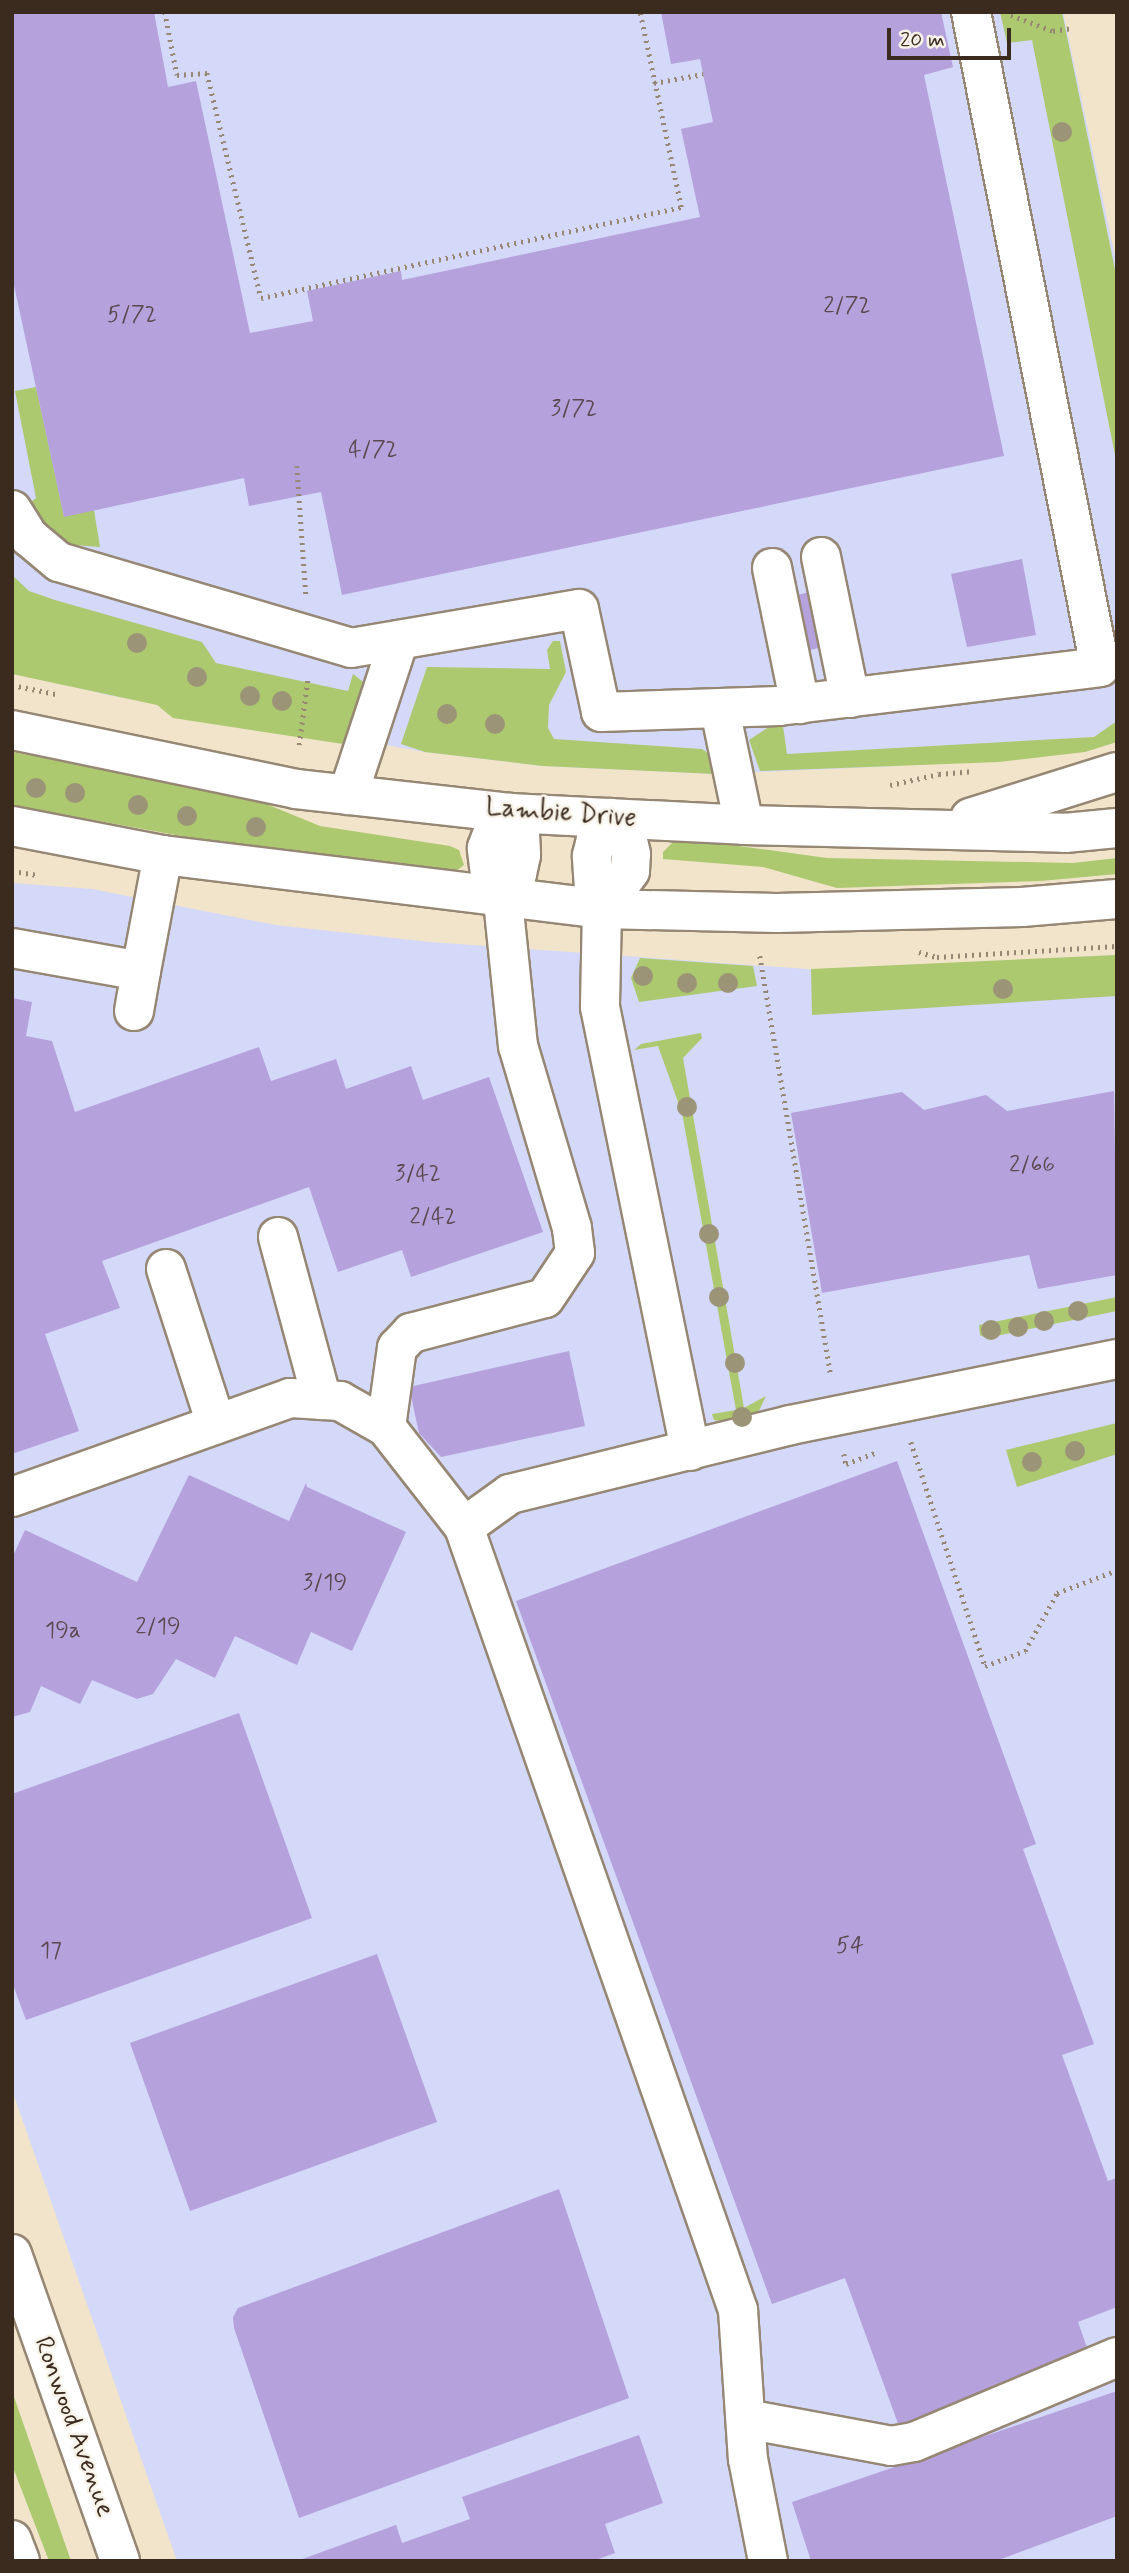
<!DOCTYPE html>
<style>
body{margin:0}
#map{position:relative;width:1129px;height:2573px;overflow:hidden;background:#f1e4ca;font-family:Mynerve,sans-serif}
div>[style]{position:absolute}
.built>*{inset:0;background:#d4d8f9}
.green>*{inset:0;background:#acc970}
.building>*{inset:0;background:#b5a1dc}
.path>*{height:4.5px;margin-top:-2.25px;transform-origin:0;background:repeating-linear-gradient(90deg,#968774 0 2px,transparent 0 7px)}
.roads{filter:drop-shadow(2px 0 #968774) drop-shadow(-2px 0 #968774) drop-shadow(0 2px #968774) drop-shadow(0 -2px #968774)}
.minor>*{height:38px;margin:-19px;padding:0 19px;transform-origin:19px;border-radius:19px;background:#fff}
.major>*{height:38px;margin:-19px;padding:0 19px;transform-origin:19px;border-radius:19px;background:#fff}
.trees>*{width:20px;height:20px;margin:-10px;border-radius:50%;background:#9c9476}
span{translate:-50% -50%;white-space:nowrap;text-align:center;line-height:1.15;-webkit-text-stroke:5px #f7f3e8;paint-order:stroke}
.number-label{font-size:23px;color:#5a484e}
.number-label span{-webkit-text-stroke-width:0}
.street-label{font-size:26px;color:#3b2a1e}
.frame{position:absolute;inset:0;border:14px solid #3b2a1e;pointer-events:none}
.scale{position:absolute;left:887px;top:28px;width:124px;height:32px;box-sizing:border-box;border:4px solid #3b2a1e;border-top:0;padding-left:9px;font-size:21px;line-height:24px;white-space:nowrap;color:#3b2a1e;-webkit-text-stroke:5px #f7f3e8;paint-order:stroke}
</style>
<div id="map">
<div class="built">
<div style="clip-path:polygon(12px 12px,1063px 12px,1117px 266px,1117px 733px,896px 766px,715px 774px,543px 766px,425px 752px,108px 695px,12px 672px)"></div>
<div style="clip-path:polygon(12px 883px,92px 889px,275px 925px,430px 942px,821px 970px,1117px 955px,1117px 2561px,177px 2561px,12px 2090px)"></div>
</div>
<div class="green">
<div style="clip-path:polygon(1000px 12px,1062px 12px,1117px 279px,1117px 465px,1032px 40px,1007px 43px)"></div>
<div style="clip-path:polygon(36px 387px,64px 516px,94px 510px,100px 547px,59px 544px,26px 506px,36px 498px,15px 391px)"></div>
<div style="clip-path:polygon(12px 575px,29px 591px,55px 600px,202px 642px,216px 663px,348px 691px,353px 674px,371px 688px,365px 719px,343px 744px,173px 718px,157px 705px,12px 674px)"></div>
<div style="clip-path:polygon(553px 641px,560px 641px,566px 672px,549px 705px,548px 728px,554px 739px,702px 749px,712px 756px,715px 774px,543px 766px,425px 752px,401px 744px,427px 667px,550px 669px,547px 650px)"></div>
<div style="clip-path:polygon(1117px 721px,1117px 742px,1085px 752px,999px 762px,760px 771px,749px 740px,775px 723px,783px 726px,787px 754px,1094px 737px)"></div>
<div style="clip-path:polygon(12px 752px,249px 797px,320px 826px,450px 846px,459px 850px,464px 865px,452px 874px,273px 853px,12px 805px)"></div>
<div style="clip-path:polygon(688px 839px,827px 858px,1073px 863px,1117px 858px,1117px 874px,1041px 881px,837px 888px,763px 867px,663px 859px,663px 852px,674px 841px)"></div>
<div style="clip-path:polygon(1117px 955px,1117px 996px,812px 1015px,811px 969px)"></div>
<div style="clip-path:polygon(640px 958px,753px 966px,757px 986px,639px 1002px,631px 978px)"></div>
<div style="clip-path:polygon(701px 1033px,702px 1038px,683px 1058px,744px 1408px,766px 1396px,755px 1419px,743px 1425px,714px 1420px,712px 1414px,736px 1410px,682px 1113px,658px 1046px,634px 1050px,641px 1044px)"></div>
<div style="clip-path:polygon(1117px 1297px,1117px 1311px,986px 1338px,980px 1335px,979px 1325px)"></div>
<div style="clip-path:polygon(1117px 1423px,1117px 1454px,1017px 1487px,1006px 1450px)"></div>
<div style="clip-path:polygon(12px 2391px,71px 2561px,49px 2561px,12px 2465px)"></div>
</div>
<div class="building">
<div style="clip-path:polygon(12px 12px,154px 12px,168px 87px,196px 81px,250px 333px,313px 321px,307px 291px,401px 271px,402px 280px,700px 217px,681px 129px,713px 122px,700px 59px,671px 64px,661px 12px,941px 12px,953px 67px,924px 75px,1004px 456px,342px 595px,321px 492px,249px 506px,244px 478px,64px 517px,12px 276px)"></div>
<div style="clip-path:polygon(1022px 559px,1036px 635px,967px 647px,951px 574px)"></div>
<div style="clip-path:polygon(814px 591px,827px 646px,810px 650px,797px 595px)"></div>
<div style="clip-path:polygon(12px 998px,32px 1002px,26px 1036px,52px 1041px,75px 1112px,259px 1047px,271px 1081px,336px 1059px,346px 1089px,411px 1066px,423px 1100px,489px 1077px,543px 1232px,411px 1277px,402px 1250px,338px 1272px,309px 1187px,102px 1261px,120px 1308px,45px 1334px,79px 1431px,12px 1454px)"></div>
<div style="clip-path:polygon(1114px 1091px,1117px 1275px,1038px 1289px,1029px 1255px,822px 1293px,791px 1113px,902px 1092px,924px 1110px,986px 1095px,1007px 1111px)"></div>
<div style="clip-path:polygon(569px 1351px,585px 1426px,441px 1457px,419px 1433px,409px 1387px)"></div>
<div style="clip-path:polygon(897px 1461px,1036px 1844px,1023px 1849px,1094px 2044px,1062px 2055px,1108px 2181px,1117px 2178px,1117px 2307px,1078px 2322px,1091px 2359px,900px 2429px,845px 2278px,772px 2304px,516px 1601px)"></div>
<div style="clip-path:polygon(189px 1475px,289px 1521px,306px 1483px,307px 1487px,406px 1532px,352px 1651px,311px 1632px,297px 1665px,235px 1636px,215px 1678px,176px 1659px,153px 1694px,137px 1699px,92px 1680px,80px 1704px,41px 1686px,30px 1712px,12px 1717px,12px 1558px,25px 1530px,137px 1582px)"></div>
<div style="clip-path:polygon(239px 1713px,312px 1918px,26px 2020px,12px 1982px,12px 1794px)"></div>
<div style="clip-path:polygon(377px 1954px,437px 2122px,190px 2211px,130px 2043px)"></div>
<div style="clip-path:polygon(559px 2189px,629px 2398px,299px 2518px,234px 2328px,233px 2317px,238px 2308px)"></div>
<div style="clip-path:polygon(1117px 2391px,1117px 2516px,996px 2561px,811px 2561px,792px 2502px)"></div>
<div style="clip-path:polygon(639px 2435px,663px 2503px,605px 2524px,615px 2553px,593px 2561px,297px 2561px,396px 2525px,402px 2543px,470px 2519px,462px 2497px)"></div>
</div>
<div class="path">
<div style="left:165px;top:12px;width:64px;rotate:79.2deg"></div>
<div style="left:177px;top:75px;width:30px;rotate:-4deg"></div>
<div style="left:207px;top:73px;width:231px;rotate:76.5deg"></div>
<div style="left:261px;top:298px;width:430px;rotate:-12.2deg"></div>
<div style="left:681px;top:207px;width:199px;rotate:-101.9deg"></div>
<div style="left:1011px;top:15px;width:45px;rotate:20.9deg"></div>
<div style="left:1053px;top:31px;width:19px;rotate:-9deg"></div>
<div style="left:654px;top:83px;width:50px;rotate:-10.4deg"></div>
<div style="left:297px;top:466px;width:129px;rotate:86deg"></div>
<div style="left:12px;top:685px;width:45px;rotate:11.6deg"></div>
<div style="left:299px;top:745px;width:69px;rotate:-82.5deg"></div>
<div style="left:890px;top:785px;width:50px;rotate:-12.7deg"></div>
<div style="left:939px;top:774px;width:35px;rotate:-5deg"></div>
<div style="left:12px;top:871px;width:26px;rotate:9deg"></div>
<div style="left:919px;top:952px;width:19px;rotate:16deg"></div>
<div style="left:937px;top:957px;width:180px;rotate:-3.5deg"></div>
<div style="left:760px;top:956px;width:426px;rotate:80.4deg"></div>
<div style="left:911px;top:1442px;width:236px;rotate:71.7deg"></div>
<div style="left:985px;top:1666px;width:43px;rotate:-20.6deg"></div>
<div style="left:1025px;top:1651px;width:66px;rotate:-61.1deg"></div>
<div style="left:1057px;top:1593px;width:64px;rotate:-21deg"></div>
<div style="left:844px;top:1454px;width:10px;rotate:79deg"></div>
<div style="left:846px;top:1464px;width:33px;rotate:-21deg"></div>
</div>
<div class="roads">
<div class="minor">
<div style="left:12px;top:510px;width:32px;rotate:58deg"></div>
<div style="left:29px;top:537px;width:39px;rotate:40deg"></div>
<div style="left:59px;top:562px;width:304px;rotate:16.4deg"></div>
<div style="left:351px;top:648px;width:231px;rotate:-9.7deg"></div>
<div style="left:579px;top:609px;width:105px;rotate:77.9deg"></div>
<div style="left:601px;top:712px;width:178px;rotate:-1.9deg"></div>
<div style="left:779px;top:706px;width:323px;rotate:-6.9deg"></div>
<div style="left:1100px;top:667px;width:668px;rotate:-101.14deg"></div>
<div style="left:821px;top:557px;width:144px;rotate:78.4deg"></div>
<div style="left:772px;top:568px;width:139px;rotate:78.4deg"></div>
<div style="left:720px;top:710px;width:117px;rotate:78.2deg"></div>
<div style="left:348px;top:795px;width:163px;rotate:-71.8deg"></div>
<div style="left:602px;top:909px;width:98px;rotate:91.2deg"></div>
<div style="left:600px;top:1007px;width:453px;rotate:78.5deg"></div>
<div style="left:12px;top:948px;width:131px;rotate:10.1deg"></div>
<div style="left:141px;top:971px;width:118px;rotate:-79.3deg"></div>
<div style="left:134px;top:1011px;width:41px;rotate:-80.1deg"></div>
<div style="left:278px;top:1237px;width:169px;rotate:74.9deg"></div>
<div style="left:166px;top:1269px;width:163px;rotate:72.1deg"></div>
<div style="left:386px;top:1427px;width:80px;rotate:-82.1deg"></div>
<div style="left:397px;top:1348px;width:21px;rotate:-47deg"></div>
<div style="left:411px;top:1333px;width:138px;rotate:-14.6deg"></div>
<div style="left:545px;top:1298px;width:54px;rotate:-56.3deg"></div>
<div style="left:575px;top:1253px;width:25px;rotate:-97deg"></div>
<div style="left:572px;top:1228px;width:190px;rotate:-106.5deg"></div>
<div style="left:518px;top:1046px;width:147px;rotate:-95.9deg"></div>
<div style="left:12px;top:1497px;width:295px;rotate:-19.6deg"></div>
<div style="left:290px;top:1398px;width:50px;rotate:3.4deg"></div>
<div style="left:340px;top:1401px;width:53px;rotate:29.5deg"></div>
<div style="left:386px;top:1427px;width:127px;rotate:52deg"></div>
<div style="left:464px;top:1527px;width:830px;rotate:70.71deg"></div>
<div style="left:738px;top:2310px;width:149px;rotate:86.2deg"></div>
<div style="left:748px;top:2459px;width:104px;rotate:78.9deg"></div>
<div style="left:464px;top:1527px;width:57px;rotate:-35.7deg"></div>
<div style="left:510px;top:1494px;width:288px;rotate:-13.8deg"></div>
<div style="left:790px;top:1425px;width:334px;rotate:-11.4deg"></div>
<div style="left:746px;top:2419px;width:147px;rotate:10.5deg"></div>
<div style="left:891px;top:2446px;width:23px;rotate:-10deg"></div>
<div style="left:914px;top:2442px;width:220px;rotate:-22.7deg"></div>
</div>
<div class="major">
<div style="left:12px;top:730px;width:290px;rotate:11.7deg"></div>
<div style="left:296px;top:789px;width:215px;rotate:6.4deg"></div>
<div style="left:510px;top:813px;width:234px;rotate:2.9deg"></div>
<div style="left:744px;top:825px;width:321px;rotate:1.4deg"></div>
<div style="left:1065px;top:833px;width:52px;rotate:-5.5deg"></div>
<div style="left:510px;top:813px;width:23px;rotate:65deg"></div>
<div style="left:520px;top:834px;width:21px;rotate:87deg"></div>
<div style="left:521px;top:855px;width:19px;rotate:102deg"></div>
<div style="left:517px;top:874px;width:30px;rotate:118deg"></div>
<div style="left:503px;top:900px;width:21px;rotate:-125deg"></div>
<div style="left:491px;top:883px;width:35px;rotate:-97deg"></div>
<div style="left:487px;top:848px;width:20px;rotate:-70deg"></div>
<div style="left:494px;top:829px;width:23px;rotate:-45deg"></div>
<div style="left:970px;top:818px;width:154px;rotate:-17.4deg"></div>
<div style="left:12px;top:826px;width:154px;rotate:10.9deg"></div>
<div style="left:163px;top:855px;width:442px;rotate:7deg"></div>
<div style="left:602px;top:909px;width:175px;rotate:1.3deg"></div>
<div style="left:777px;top:913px;width:245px;rotate:-1.4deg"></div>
<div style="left:1022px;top:907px;width:95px;rotate:-4.8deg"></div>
<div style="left:602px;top:909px;width:47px;rotate:-53.6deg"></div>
<div style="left:630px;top:871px;width:17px;rotate:-87deg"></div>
<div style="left:631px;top:854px;width:18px;rotate:-103deg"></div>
<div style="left:627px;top:836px;width:25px;rotate:-133deg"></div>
<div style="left:602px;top:909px;width:22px;rotate:-111deg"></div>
<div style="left:594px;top:888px;width:32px;rotate:-94deg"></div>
<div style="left:592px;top:856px;width:18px;rotate:-77deg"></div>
<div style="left:596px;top:838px;width:24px;rotate:-55deg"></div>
<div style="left:12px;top:2254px;width:325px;rotate:70.6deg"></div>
<div style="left:12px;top:2540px;width:22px;rotate:69deg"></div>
</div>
</div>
<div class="trees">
<div style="left:1062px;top:132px"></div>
<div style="left:137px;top:643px"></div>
<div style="left:197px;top:677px"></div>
<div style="left:250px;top:696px"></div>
<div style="left:282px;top:701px"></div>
<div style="left:447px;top:714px"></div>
<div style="left:495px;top:724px"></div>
<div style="left:36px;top:788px"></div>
<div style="left:75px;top:793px"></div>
<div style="left:138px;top:805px"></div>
<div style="left:187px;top:816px"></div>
<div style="left:256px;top:827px"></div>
<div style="left:643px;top:976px"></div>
<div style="left:687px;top:983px"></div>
<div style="left:728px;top:983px"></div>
<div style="left:1003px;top:989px"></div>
<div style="left:687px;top:1107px"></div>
<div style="left:709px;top:1234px"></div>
<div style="left:719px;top:1297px"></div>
<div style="left:1078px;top:1311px"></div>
<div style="left:1044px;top:1321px"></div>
<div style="left:1018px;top:1327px"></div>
<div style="left:991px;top:1330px"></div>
<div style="left:735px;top:1363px"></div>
<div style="left:742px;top:1417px"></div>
<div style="left:1075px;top:1451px"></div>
<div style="left:1032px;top:1462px"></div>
</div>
<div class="number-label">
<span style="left:847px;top:306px">2/72</span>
<span style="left:132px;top:315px">5/72</span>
<span style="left:574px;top:409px">3/72</span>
<span style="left:373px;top:450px">4/72</span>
<span style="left:1032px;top:1165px">2/66</span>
<span style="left:418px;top:1174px">3/42</span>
<span style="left:433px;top:1217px">2/42</span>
<span style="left:325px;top:1583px">3/19</span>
<span style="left:158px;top:1627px">2/19</span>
<span style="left:63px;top:1631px">19a</span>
<span style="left:850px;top:1946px">54</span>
<span style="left:51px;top:1951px">17</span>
</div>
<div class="street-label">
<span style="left:561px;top:814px;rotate:4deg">Lambie Drive</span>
<span style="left:73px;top:2427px;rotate:70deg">Ronwood Avenue</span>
</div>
<div class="frame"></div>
<div class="scale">20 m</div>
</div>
